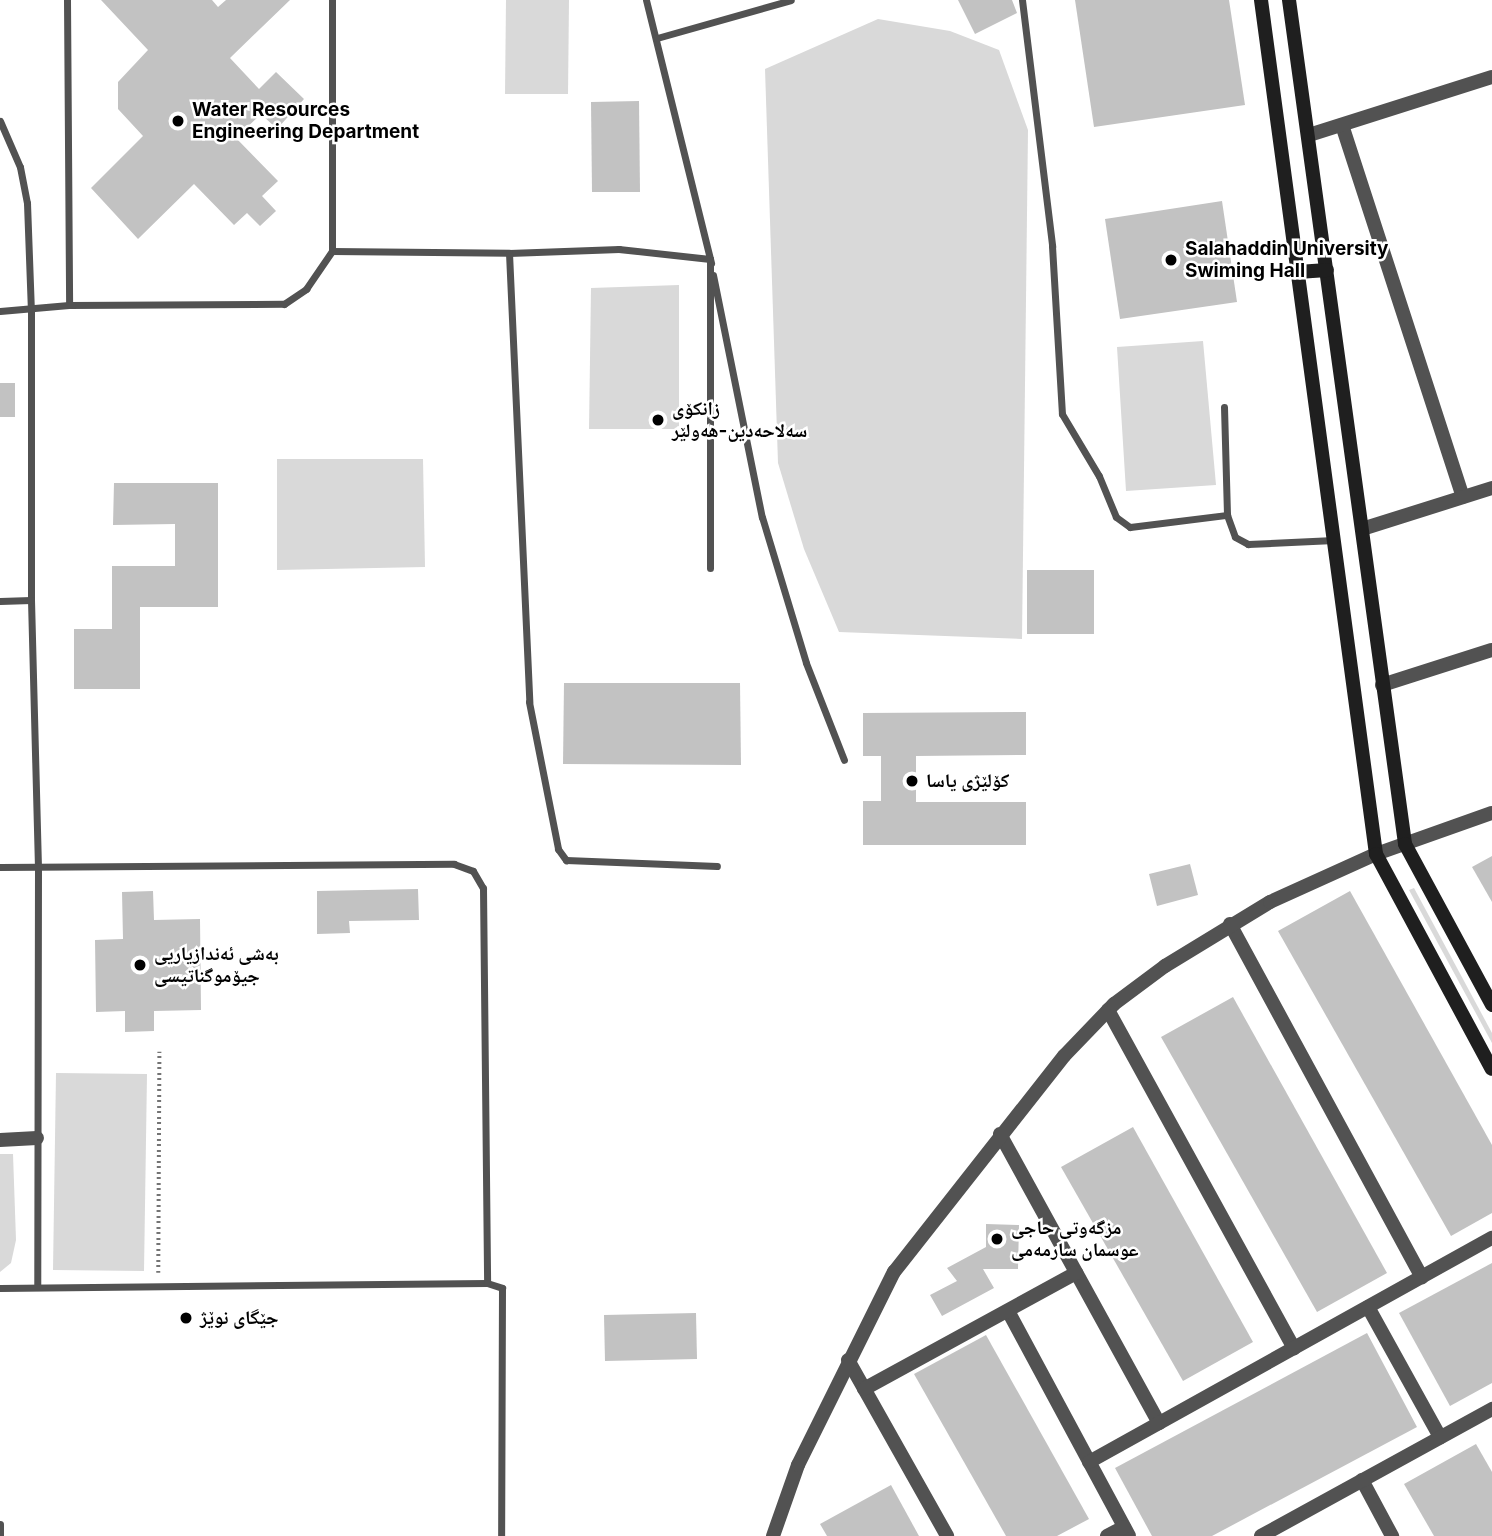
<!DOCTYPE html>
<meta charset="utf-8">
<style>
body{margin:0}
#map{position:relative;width:1492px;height:1536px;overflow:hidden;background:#fff;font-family:Inter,"Noto Naskh Arabic",sans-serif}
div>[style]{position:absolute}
.green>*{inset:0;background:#d9d9d9}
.building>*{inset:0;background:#c2c2c2}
.path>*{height:3.5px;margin-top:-1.75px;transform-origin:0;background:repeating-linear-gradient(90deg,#747474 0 2px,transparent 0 5.5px)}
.lane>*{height:7px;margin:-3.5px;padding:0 3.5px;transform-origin:3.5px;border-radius:3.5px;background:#525252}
.street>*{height:14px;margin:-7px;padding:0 7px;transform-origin:7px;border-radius:7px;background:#525252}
.secondary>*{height:14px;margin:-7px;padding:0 7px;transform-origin:7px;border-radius:7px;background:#1f1f1f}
.dots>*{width:19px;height:19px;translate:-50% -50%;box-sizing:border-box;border:4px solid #fff;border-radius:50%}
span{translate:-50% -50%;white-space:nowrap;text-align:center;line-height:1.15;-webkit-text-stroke:5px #fff;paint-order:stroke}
.poi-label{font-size:19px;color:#000;font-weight:700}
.left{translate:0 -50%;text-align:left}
</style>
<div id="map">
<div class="green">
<div style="clip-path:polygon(506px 0,569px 0,568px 94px,505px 94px)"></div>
<div style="clip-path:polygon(878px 19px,950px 31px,999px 50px,1028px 130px,1022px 639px,839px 632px,804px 549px,778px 463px,765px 69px)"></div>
<div style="clip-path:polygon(679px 285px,679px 429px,589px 429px,591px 288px)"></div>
<div style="clip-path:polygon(1203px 341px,1216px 485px,1126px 491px,1117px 347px)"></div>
<div style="clip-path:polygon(277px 459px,423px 459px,425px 567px,277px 570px)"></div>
<div style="clip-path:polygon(1414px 888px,1492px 1033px,1492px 1043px,1409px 890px)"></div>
<div style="clip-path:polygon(56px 1073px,147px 1074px,144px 1271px,53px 1270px)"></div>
<div style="clip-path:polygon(0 1154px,13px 1154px,16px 1240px,11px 1263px,0 1272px)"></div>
</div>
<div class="building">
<div style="clip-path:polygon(101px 0,212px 0,218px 7px,226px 0,290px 0,230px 58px,259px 89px,276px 72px,304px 99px,277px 129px,261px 114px,236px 138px,278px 181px,262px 196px,276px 211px,260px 226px,247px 213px,234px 225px,194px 184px,138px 239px,91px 188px,143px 136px,118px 109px,118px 82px,148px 50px)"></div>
<div style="clip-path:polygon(958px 0,1012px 0,1017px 13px,975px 34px)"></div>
<div style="clip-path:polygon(1075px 0,1229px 0,1245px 105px,1094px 127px)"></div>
<div style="clip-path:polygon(639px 101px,640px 192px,592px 192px,591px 102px)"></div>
<div style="clip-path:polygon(1222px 201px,1237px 302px,1120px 319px,1105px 219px)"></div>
<div style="clip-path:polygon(0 383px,15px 383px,15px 417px,0 417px)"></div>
<div style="clip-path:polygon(114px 483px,218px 483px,218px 607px,140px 607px,140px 689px,74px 689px,74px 629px,112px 629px,112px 566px,175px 566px,175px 524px,113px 525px)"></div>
<div style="clip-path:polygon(1027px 570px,1094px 570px,1094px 634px,1027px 634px)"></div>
<div style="clip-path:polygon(564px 683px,740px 683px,741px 765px,563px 764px)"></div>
<div style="clip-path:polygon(1026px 712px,1026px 755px,916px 756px,916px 802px,1026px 802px,1026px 845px,863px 845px,863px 801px,881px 801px,881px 756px,863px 756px,863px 713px)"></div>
<div style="clip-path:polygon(1492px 856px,1492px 902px,1472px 867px)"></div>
<div style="clip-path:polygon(1190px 864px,1198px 895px,1157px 906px,1149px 874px)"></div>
<div style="clip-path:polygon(418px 889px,419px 920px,349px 921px,350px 933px,317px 934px,317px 891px)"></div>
<div style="clip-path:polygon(153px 891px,154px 920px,200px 919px,201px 1010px,154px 1011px,154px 1031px,125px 1032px,125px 1011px,96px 1012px,95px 940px,123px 939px,122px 892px)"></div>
<div style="clip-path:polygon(1350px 891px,1492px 1145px,1492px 1213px,1451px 1236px,1278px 931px)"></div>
<div style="clip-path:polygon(1233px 997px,1387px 1273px,1317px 1312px,1161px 1037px)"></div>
<div style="clip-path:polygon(1133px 1127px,1253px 1342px,1183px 1381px,1061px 1167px)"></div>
<div style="clip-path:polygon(986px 1224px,1019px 1225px,1018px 1269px,983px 1269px,994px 1288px,942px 1316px,930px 1295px,957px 1281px,947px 1268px,986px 1247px)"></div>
<div style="clip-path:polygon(1492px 1263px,1492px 1383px,1450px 1406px,1399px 1313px)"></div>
<div style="clip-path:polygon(696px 1313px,697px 1359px,605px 1361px,604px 1315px)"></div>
<div style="clip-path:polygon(1367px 1333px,1417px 1427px,1212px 1536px,1152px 1536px,1115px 1468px)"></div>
<div style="clip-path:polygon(986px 1335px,1089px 1519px,1057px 1536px,1006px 1536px,914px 1374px)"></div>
<div style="clip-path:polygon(1476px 1444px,1492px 1472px,1492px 1536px,1434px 1536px,1404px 1484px)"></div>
<div style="clip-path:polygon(891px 1485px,919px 1536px,827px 1536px,820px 1524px)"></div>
</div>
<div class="path">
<div style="left:158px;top:1273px;width:221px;rotate:-89.7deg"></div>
</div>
<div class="lane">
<div style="left:67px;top:0;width:305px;rotate:89.6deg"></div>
<div style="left:646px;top:0;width:271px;rotate:76.1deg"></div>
<div style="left:1022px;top:0;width:248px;rotate:83deg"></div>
<div style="left:1052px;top:246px;width:168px;rotate:86.6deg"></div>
<div style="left:1062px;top:414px;width:72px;rotate:59.2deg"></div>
<div style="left:1099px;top:476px;width:44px;rotate:67.5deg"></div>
<div style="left:1116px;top:517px;width:17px;rotate:36deg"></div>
<div style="left:1130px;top:527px;width:98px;rotate:-7.1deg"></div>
<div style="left:657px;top:38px;width:139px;rotate:-15.8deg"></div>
<div style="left:0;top:121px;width:50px;rotate:66.5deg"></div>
<div style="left:20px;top:167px;width:37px;rotate:79deg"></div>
<div style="left:27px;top:203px;width:109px;rotate:87.9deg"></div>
<div style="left:31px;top:312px;width:288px;rotate:90deg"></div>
<div style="left:31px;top:600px;width:267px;rotate:88.5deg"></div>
<div style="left:38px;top:867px;width:420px;rotate:90.1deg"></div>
<div style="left:332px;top:251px;width:177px;rotate:0.6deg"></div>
<div style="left:713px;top:275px;width:247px;rotate:78.6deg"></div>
<div style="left:762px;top:517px;width:152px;rotate:73.2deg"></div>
<div style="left:806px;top:663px;width:104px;rotate:68.6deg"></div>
<div style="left:0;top:311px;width:69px;rotate:-5deg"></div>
<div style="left:69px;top:305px;width:215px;rotate:-0.3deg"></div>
<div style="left:284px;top:304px;width:27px;rotate:-34deg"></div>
<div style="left:306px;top:289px;width:46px;rotate:-55.6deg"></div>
<div style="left:332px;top:251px;width:251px;rotate:-90deg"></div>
<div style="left:1224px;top:407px;width:108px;rotate:88.4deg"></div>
<div style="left:1227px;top:515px;width:23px;rotate:70deg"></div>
<div style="left:1235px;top:537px;width:15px;rotate:28deg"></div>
<div style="left:1248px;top:544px;width:86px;rotate:-2.7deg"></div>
<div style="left:710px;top:568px;width:309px;rotate:-90deg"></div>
<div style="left:710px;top:259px;width:92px;rotate:-173.7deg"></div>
<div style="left:619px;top:249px;width:110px;rotate:177.9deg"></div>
<div style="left:509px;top:253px;width:449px;rotate:87.4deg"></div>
<div style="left:529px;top:702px;width:150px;rotate:78.8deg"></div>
<div style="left:558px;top:849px;width:14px;rotate:54deg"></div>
<div style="left:566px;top:860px;width:151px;rotate:2.3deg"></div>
<div style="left:0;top:601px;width:31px;rotate:-2deg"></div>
<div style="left:0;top:867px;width:454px;rotate:-0.4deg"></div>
<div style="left:454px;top:864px;width:20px;rotate:20deg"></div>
<div style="left:473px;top:871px;width:20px;rotate:60deg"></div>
<div style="left:483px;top:888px;width:395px;rotate:89.4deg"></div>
<div style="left:0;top:1288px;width:487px;rotate:-0.6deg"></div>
<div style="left:487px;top:1283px;width:16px;rotate:18deg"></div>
<div style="left:502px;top:1288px;width:248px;rotate:90.2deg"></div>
<div style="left:0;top:1524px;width:12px;rotate:90deg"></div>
</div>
<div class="street">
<div style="left:1342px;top:125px;width:391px;rotate:72deg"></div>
<div style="left:1309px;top:135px;width:192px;rotate:-17.6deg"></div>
<div style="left:1362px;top:529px;width:136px;rotate:-17.5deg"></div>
<div style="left:1382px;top:685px;width:115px;rotate:-17.7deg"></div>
<div style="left:1230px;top:924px;width:402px;rotate:61.5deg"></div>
<div style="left:1108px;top:1010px;width:386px;rotate:61.2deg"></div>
<div style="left:1000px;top:1134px;width:330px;rotate:61.2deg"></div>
<div style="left:0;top:1140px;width:37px;rotate:-3deg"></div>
<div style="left:1368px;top:1307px;width:149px;rotate:61deg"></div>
<div style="left:1008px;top:1311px;width:255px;rotate:61.7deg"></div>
<div style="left:848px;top:1360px;width:202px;rotate:60.6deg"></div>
<div style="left:864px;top:1389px;width:242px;rotate:-28.7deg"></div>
<div style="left:1089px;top:1462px;width:461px;rotate:-29.1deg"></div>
<div style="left:1362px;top:1480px;width:64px;rotate:61.8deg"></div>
<div style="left:773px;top:1536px;width:75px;rotate:-70.6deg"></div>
<div style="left:798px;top:1465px;width:216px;rotate:-63.6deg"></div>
<div style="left:894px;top:1272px;width:275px;rotate:-51.8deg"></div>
<div style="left:1064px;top:1056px;width:72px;rotate:-46.1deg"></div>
<div style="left:1114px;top:1004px;width:64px;rotate:-36.7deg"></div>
<div style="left:1165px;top:966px;width:123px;rotate:-31.4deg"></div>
<div style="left:1270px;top:902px;width:116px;rotate:-24.4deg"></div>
<div style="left:1376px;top:854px;width:123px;rotate:-19.5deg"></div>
<div style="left:1107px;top:1536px;width:19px;rotate:-28deg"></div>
<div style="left:1261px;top:1536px;width:264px;rotate:-28.8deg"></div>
</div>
<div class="secondary">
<div style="left:1261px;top:0;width:862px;rotate:82.33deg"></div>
<div style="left:1376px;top:854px;width:244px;rotate:61.7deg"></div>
<div style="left:1289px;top:0;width:852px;rotate:82.17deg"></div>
<div style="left:1405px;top:844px;width:183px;rotate:61.6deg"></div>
<div style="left:1298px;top:272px;width:29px;rotate:-4deg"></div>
</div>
<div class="dots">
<div style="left:178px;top:121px;background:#000"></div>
<div style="left:1171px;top:260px;background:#000"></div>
<div style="left:658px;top:420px;background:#000"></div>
<div style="left:912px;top:781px;background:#000"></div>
<div style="left:140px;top:965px;background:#000"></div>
<div style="left:997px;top:1239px;background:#000"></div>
<div style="left:186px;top:1318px;background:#000"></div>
</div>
<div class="poi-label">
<span class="left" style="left:192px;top:121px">Water Resources<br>Engineering Department</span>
<span class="left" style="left:1185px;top:260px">Salahaddin University<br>Swiming Hall</span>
<span class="left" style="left:672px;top:420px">زانکۆی<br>سەلاحەدین-هەولێر</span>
<span class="left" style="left:926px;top:781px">کۆلێژی یاسا</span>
<span class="left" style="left:154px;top:965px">بەشی ئەندازیاریی<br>جیۆموگناتیسی</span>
<span class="left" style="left:1011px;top:1239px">مزگەوتی حاجی<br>عوسمان سارمەمی</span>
<span class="left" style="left:200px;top:1318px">جێگای نوێژ</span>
</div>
</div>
